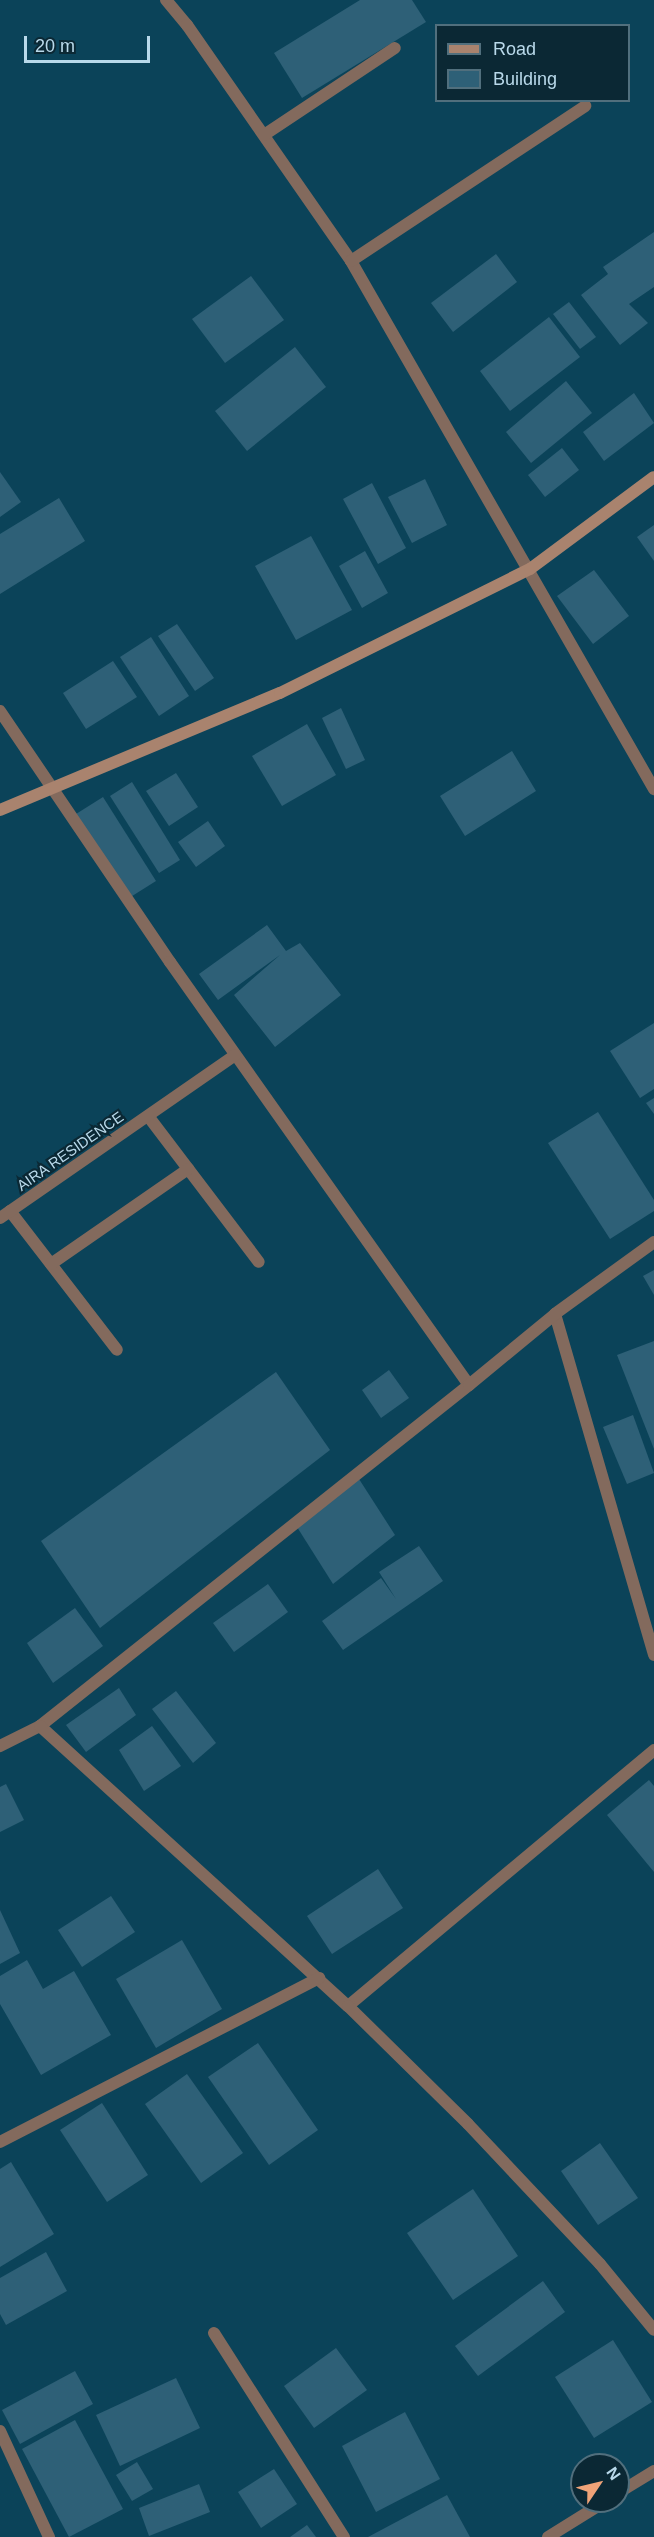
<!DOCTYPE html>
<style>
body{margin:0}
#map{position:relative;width:654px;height:2537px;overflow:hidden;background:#0b4359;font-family:Helvetica,sans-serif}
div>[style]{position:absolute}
.building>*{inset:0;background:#2e6077}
.lane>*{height:12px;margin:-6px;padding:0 6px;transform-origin:6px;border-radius:6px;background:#836a5d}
.street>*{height:12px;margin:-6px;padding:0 6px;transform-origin:6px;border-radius:6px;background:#836a5d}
.secondary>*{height:12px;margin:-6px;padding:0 6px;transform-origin:6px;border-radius:6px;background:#a9836e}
span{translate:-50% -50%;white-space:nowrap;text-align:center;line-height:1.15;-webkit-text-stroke:4.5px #0b2834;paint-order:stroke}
.street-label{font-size:15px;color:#b9d9ea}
.legend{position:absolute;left:435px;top:24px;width:195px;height:78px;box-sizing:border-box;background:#0b2834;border:2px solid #516f7d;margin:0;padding:8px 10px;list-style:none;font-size:18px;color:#b9d9ea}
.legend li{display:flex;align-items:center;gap:12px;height:30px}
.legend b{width:30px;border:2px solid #516f7d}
.north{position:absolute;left:570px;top:2453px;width:60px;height:60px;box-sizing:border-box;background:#0b2834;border:2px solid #516f7d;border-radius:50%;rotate:55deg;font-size:16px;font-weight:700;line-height:24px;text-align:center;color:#b9d9ea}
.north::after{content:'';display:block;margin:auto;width:21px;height:27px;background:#efa378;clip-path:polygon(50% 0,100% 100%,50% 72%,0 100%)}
.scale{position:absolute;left:24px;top:36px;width:126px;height:27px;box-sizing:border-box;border:3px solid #b9d9ea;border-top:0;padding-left:8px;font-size:18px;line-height:21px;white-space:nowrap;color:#b9d9ea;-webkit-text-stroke:4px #0b2834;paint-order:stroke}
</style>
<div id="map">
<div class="building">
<div style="clip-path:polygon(360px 0,412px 0,426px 22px,302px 98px,274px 53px)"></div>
<div style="clip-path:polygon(654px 232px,654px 287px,629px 304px,648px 323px,620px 345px,581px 295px,608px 274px,603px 267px)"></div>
<div style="clip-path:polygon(496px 254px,517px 282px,453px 332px,431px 303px)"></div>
<div style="clip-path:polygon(251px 276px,284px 320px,225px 363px,192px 319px)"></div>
<div style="clip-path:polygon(569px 302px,596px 337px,580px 349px,553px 314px)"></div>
<div style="clip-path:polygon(549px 317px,580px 357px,510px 411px,480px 371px)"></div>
<div style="clip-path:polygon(295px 347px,326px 387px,247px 451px,215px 411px)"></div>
<div style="clip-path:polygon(566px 381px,592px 413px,531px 463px,506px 432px)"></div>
<div style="clip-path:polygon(634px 393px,654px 423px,604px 461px,583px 432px)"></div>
<div style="clip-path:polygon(562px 448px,579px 470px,545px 497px,528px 475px)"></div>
<div style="clip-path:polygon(0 472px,21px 502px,0 517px)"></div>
<div style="clip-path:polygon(425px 479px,447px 525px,412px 543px,388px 497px)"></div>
<div style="clip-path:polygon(372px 483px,406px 548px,378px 564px,343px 499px)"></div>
<div style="clip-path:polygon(59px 498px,85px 541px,0 594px,0 534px)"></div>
<div style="clip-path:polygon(654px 525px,654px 561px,637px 537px)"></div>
<div style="clip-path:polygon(311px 536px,352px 610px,296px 640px,255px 566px)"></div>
<div style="clip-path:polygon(365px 551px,388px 593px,362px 608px,339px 566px)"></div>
<div style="clip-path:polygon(594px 570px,629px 616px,593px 644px,557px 596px)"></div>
<div style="clip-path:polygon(177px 624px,214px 678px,195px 691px,158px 636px)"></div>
<div style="clip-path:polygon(151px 637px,189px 696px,159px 716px,120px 657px)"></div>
<div style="clip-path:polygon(113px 661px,137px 697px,86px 729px,63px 693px)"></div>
<div style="clip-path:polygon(341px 708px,365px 760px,346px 769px,322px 718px)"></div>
<div style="clip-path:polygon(307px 724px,336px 775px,282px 806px,252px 756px)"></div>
<div style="clip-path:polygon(512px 751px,536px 791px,465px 836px,440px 796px)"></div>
<div style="clip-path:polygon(176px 773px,198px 807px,169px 826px,146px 791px)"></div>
<div style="clip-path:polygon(132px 782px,180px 860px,159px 873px,110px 796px)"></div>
<div style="clip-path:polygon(103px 797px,156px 881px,129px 898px,76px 814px)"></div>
<div style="clip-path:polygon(208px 821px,225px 846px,196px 867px,178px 842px)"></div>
<div style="clip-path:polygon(267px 925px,286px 951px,300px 943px,341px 995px,275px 1047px,234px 995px,280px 955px,218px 1000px,199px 974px)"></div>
<div style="clip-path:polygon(654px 1023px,654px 1089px,640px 1098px,610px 1051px)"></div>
<div style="clip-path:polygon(654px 1098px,654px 1114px,646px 1103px)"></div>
<div style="clip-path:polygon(598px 1112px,654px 1200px,654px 1211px,610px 1239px,548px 1143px)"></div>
<div style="clip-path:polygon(654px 1270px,654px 1295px,643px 1276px)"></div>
<div style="clip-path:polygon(654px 1341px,654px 1449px,617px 1355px)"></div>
<div style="clip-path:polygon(389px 1370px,409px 1398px,381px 1418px,362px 1390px)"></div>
<div style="clip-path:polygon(276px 1372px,330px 1450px,100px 1628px,41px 1541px)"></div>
<div style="clip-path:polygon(633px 1415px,654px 1473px,627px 1484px,603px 1427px)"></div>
<div style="clip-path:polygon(359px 1479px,395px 1535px,333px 1584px,297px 1527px)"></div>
<div style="clip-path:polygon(419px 1546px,443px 1581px,343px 1650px,322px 1621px,381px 1578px,396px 1599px,379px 1572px)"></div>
<div style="clip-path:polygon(268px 1584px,288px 1612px,234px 1652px,213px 1623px)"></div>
<div style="clip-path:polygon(75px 1608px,103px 1646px,53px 1683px,27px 1643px)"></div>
<div style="clip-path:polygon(119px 1688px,136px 1715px,86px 1752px,66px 1725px)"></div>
<div style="clip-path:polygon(176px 1691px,216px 1743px,193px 1763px,152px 1709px)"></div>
<div style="clip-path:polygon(152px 1726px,181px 1766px,144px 1791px,119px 1750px)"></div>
<div style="clip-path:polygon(649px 1780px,654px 1786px,654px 1872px,607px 1815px)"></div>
<div style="clip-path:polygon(6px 1784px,24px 1820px,0 1832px,0 1787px)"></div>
<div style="clip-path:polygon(378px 1869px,403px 1908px,332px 1954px,307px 1916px)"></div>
<div style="clip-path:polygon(111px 1896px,135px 1932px,82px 1967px,58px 1930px)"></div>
<div style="clip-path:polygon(0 1910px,20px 1953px,0 1964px)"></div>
<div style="clip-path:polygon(182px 1940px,222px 2009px,156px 2048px,116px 1979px)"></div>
<div style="clip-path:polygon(27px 1960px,43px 1989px,74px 1971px,111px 2035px,41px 2075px,0 2004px,0 1976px)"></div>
<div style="clip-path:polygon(258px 2043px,318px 2130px,269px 2165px,208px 2077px)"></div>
<div style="clip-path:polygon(187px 2074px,243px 2153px,201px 2183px,145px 2104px)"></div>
<div style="clip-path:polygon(102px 2103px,148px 2175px,107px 2202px,60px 2130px)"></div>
<div style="clip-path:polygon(600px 2143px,638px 2198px,598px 2225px,561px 2171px)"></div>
<div style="clip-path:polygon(11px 2162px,54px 2234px,0 2267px,0 2169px)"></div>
<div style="clip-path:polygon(473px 2189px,518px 2256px,453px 2300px,407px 2233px)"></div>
<div style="clip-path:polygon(46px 2252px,67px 2291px,6px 2325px,0 2314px,0 2278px)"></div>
<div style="clip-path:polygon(543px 2281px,565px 2312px,478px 2376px,455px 2346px)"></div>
<div style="clip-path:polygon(613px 2340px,652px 2402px,594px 2438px,555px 2377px)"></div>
<div style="clip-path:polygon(336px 2348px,367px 2390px,314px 2428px,284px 2386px)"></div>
<div style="clip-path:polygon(75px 2371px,93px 2404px,20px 2444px,2px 2410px)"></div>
<div style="clip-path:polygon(176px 2378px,200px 2428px,120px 2466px,96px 2415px)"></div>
<div style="clip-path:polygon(405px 2412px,440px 2479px,376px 2512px,342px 2446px)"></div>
<div style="clip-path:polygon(75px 2420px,123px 2509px,69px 2537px,22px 2449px)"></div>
<div style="clip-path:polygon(137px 2462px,153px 2489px,132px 2501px,116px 2475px)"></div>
<div style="clip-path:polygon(274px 2469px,297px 2504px,261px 2528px,238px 2492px)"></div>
<div style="clip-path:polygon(199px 2484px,210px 2512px,149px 2536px,139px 2508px)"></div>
<div style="clip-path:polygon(447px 2495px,470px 2537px,368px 2537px)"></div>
<div style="clip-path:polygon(307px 2525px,316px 2537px,290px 2537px)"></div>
</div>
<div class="lane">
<div style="left:348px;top:2006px;width:399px;rotate:-39.9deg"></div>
</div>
<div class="street">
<div style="left:166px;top:0;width:33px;rotate:50deg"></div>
<div style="left:187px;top:25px;width:287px;rotate:55.2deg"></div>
<div style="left:351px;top:261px;width:609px;rotate:60.15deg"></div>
<div style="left:264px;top:135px;width:157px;rotate:-33.6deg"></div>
<div style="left:351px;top:261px;width:281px;rotate:-33.5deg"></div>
<div style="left:0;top:711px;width:303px;rotate:55.9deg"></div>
<div style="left:170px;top:962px;width:518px;rotate:54.75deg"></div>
<div style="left:469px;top:1385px;width:548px;rotate:141.52deg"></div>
<div style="left:40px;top:1726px;width:45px;rotate:153.4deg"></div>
<div style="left:148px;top:1116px;width:183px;rotate:52.8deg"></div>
<div style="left:10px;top:1211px;width:175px;rotate:52.4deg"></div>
<div style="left:0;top:1218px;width:286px;rotate:-34.7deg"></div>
<div style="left:654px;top:1242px;width:122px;rotate:144deg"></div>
<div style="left:555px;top:1314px;width:355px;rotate:73.8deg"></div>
<div style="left:51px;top:1264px;width:167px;rotate:-34.7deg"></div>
<div style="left:469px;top:1385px;width:112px;rotate:-39.5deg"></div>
<div style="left:40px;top:1726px;width:416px;rotate:42.3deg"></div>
<div style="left:348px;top:2006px;width:168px;rotate:44.5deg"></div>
<div style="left:468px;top:2124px;width:192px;rotate:46.7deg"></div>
<div style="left:600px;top:2264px;width:85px;rotate:50.7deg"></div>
<div style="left:0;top:2142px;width:359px;rotate:-27.2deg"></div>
<div style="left:214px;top:2333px;width:242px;rotate:57.5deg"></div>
<div style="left:0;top:2431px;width:117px;rotate:65.2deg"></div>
<div style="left:618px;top:2493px;width:42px;rotate:-31.4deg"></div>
<div style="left:548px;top:2537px;width:68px;rotate:-31.8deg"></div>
</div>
<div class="secondary">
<div style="left:0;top:810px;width:303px;rotate:-22.7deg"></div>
<div style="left:280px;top:693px;width:279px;rotate:-26.4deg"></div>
<div style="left:530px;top:569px;width:154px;rotate:-36.6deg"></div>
</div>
<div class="street-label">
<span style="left:70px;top:1151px;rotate:-35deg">AIRA RESIDENCE</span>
</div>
<ul class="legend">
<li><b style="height:8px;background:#a9836e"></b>Road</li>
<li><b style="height:16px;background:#2e6077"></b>Building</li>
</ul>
<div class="north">N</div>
<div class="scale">20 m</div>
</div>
